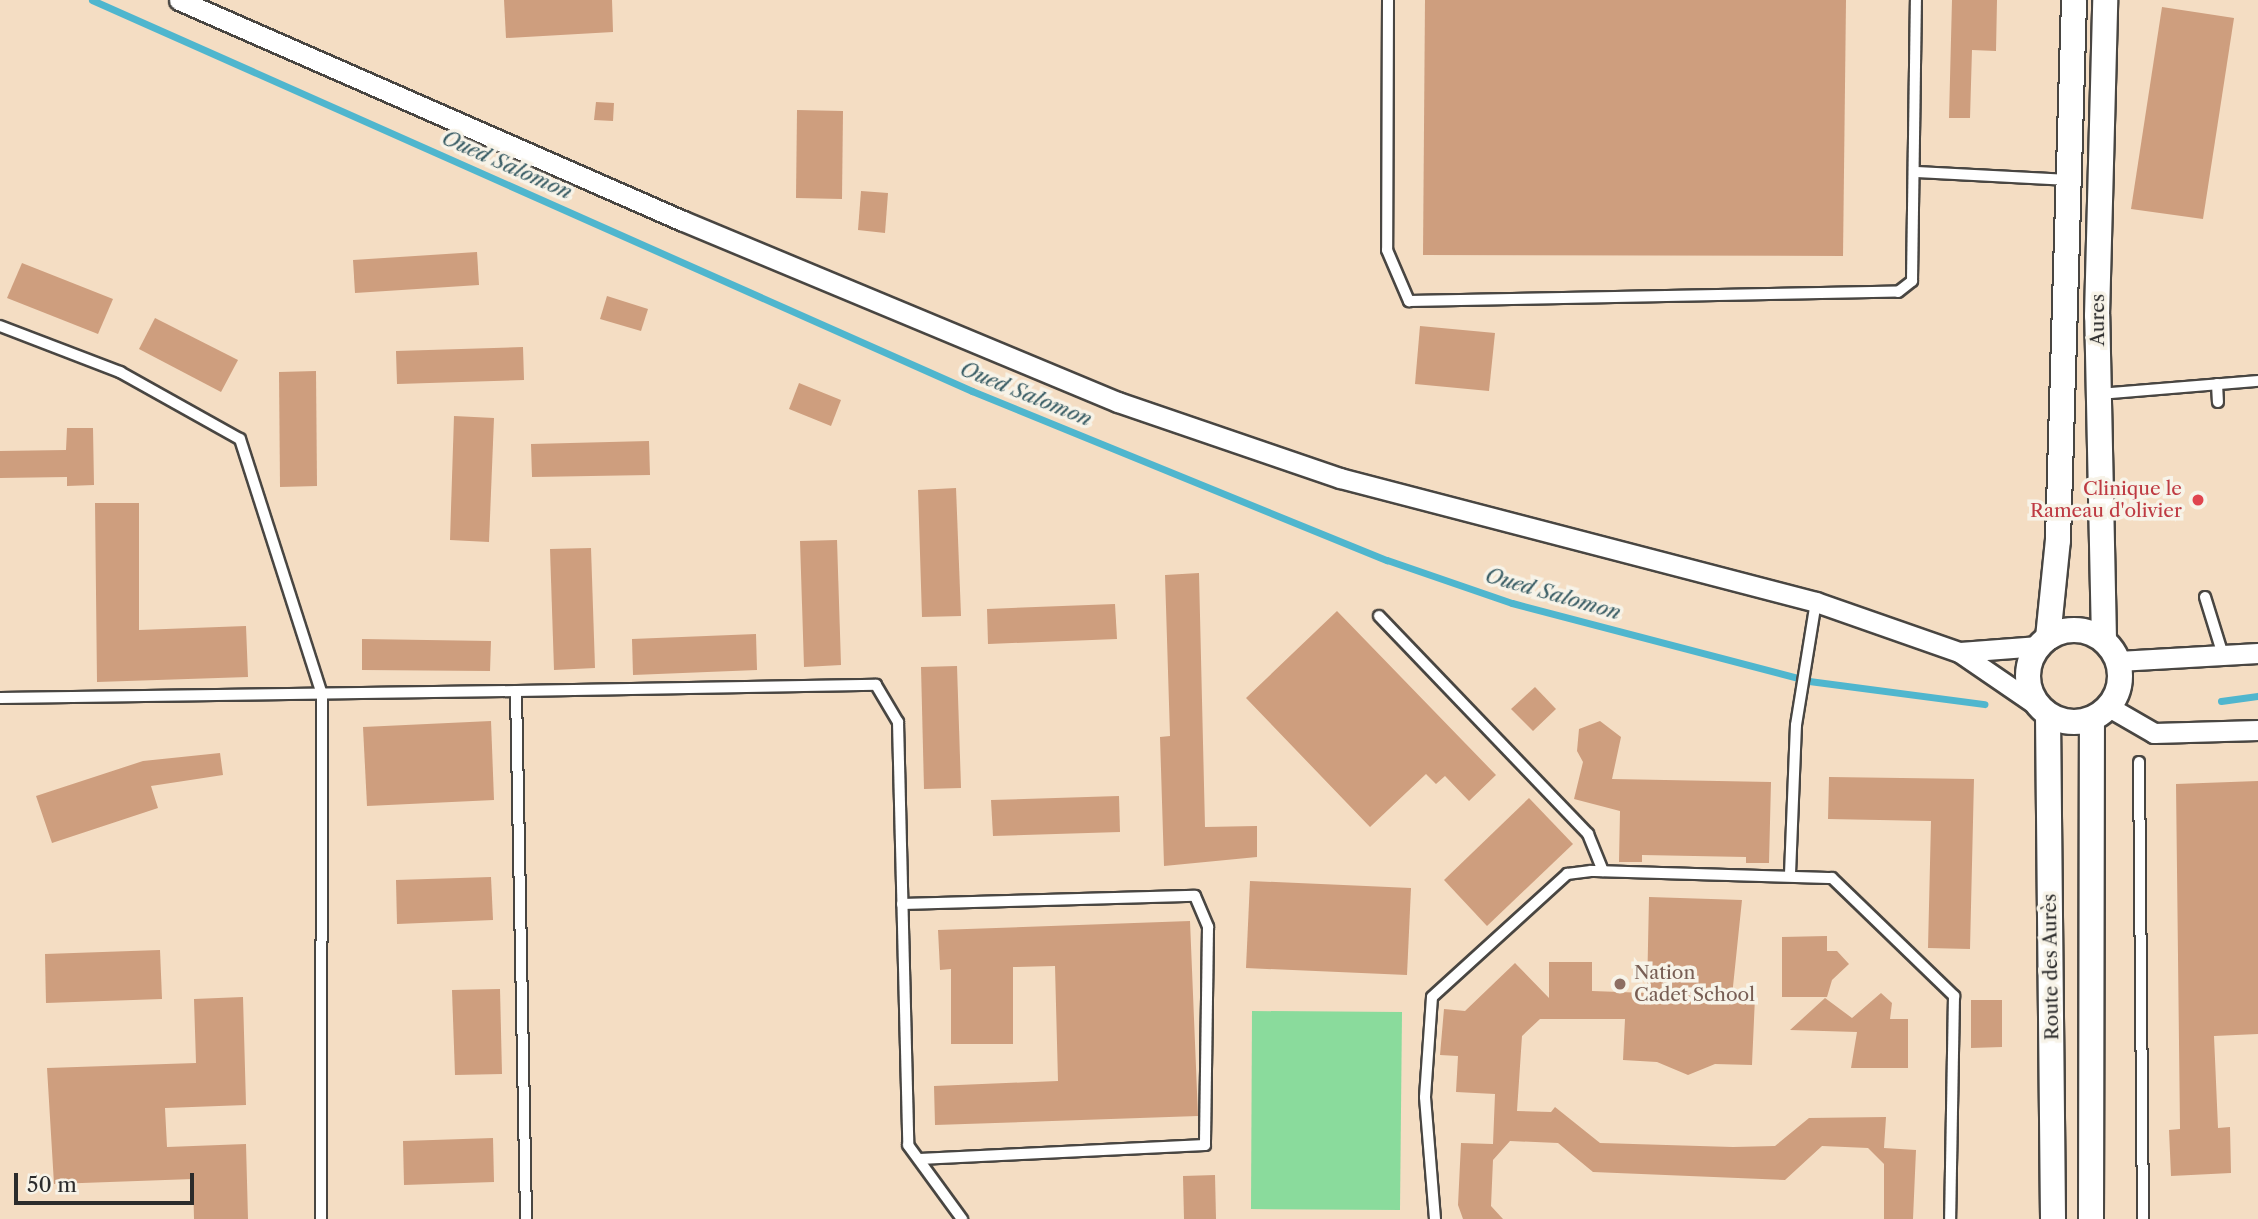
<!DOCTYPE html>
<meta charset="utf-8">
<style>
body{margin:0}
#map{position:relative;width:2258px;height:1219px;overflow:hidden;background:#f4ddc3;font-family:"Libre Caslon Text",serif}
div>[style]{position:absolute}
.green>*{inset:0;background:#8adb9c}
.stream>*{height:7px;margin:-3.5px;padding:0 3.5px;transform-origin:3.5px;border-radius:3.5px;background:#4fb6ce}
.building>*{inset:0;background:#ce9e7e}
.roads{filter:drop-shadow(2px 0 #494642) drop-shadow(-2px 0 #494642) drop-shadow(0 2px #494642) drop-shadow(0 -2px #494642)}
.service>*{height:10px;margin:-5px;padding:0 5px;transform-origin:5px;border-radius:5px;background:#fff}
.minor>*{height:19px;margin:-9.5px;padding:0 9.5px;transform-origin:9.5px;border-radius:9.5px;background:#fff}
.tertiary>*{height:24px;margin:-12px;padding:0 12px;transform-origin:12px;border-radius:12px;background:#fff}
.tertiary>.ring{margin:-12px;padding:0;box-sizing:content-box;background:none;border:24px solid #fff;border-radius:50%}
.dots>*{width:19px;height:19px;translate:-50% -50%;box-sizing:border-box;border:4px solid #f7f3e8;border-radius:50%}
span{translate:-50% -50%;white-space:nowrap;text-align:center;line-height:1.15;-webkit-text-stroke:7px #f7f3e8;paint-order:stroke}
.street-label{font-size:19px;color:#2b2b2b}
.health-label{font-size:19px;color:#be3a42}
.right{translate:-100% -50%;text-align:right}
.education-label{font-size:19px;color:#785e54}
.left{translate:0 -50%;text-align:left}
.water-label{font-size:21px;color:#385c64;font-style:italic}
.scale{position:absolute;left:14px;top:1173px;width:180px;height:32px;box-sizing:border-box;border:4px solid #2b2b2b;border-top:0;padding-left:9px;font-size:21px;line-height:24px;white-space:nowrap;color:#2b2b2b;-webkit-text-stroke:5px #f7f3e8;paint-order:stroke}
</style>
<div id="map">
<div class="green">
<div style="clip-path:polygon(1252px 1011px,1402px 1012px,1400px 1210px,1251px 1209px)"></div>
</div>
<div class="stream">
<div style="left:92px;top:0;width:963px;rotate:23.96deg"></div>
<div style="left:972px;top:391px;width:448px;rotate:22.2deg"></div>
<div style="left:1387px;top:560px;width:132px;rotate:19deg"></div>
<div style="left:1512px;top:603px;width:307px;rotate:14.7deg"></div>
<div style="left:1809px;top:681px;width:177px;rotate:7.5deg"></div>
<div style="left:2221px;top:701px;width:37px;rotate:-8deg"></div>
</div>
<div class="building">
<div style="clip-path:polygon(504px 0,612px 0,613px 32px,506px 38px)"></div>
<div style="clip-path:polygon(1425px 0,1846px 0,1843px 256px,1423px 255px)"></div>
<div style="clip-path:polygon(1952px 0,1997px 0,1996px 51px,1972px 50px,1970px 118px,1949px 118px)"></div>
<div style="clip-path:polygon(2162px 7px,2234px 18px,2203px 219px,2131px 209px)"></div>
<div style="clip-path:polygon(596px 102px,614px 103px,613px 121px,594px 120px)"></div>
<div style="clip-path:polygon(797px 110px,843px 111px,842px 199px,796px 198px)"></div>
<div style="clip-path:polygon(861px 191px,888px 193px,885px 233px,858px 230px)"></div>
<div style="clip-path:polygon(477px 252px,479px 285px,355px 293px,353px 260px)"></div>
<div style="clip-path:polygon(22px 263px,113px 299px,98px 334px,7px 298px)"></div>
<div style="clip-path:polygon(607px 296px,648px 309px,641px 331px,600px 319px)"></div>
<div style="clip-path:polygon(155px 318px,238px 360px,221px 392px,139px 349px)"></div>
<div style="clip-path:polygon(1420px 326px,1495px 333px,1489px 391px,1415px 384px)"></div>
<div style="clip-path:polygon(523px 347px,524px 380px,397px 384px,396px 351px)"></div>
<div style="clip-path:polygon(316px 371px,317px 486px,280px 487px,279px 372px)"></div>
<div style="clip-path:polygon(799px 383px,841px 400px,831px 426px,789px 409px)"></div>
<div style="clip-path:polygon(454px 416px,494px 418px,489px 542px,450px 540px)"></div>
<div style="clip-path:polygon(67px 428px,93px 428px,94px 485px,67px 486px,67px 477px,0 478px,0 451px,66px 450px)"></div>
<div style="clip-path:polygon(649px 441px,650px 475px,532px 477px,531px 444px)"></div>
<div style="clip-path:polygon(956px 488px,961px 616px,922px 617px,918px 490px)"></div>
<div style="clip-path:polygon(95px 503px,139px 503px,139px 630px,246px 626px,248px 677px,97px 682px)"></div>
<div style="clip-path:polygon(837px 540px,841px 665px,804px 667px,800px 541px)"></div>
<div style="clip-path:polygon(591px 548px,595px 668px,554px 670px,550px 549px)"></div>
<div style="clip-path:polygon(1199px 573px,1205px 827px,1257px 826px,1257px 857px,1164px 866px,1160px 737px,1170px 736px,1165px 575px)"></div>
<div style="clip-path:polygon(1115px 604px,1117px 639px,988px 644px,987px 609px)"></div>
<div style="clip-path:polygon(1337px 611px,1496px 775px,1469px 801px,1445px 776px,1436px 784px,1426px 774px,1370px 827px,1246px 698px)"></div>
<div style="clip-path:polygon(756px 634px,757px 670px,633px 675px,632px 639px)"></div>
<div style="clip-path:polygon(362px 639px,491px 641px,490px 671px,362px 670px)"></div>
<div style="clip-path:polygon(957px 666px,961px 788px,924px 789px,921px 667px)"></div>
<div style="clip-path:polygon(1535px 687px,1556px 709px,1533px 731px,1511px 709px)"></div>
<div style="clip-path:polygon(491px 721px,494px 800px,367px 806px,363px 727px)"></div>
<div style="clip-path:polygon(1600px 721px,1621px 737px,1612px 779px,1771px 782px,1769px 863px,1746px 863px,1746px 857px,1642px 855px,1642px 862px,1619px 862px,1620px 811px,1574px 799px,1583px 762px,1577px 751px,1579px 729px)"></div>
<div style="clip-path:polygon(220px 753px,223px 775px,151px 786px,158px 808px,52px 843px,36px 796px,143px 761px)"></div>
<div style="clip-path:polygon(1829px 777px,1974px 779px,1970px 949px,1928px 948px,1931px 821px,1828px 819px)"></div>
<div style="clip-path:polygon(2258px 781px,2258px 1034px,2214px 1036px,2218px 1128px,2230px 1127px,2231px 1173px,2171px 1176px,2169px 1130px,2180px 1129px,2176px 784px)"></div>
<div style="clip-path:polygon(1119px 796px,1120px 832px,993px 836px,991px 800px)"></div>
<div style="clip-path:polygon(1529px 798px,1573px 844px,1487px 926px,1444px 880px)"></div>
<div style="clip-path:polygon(491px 877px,493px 920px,397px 924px,396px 880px)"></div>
<div style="clip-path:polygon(1250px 881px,1411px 888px,1407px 975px,1246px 968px)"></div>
<div style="clip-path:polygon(1649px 897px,1742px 900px,1732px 996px,1755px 997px,1752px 1065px,1715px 1064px,1688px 1075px,1657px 1062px,1623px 1060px,1625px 1019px,1540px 1019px,1522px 1036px,1517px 1111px,1551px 1112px,1555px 1107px,1600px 1143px,1733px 1147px,1775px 1146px,1809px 1118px,1886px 1117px,1884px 1148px,1916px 1150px,1913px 1219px,1884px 1219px,1884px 1164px,1868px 1148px,1822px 1146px,1785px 1180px,1593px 1172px,1558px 1143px,1510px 1141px,1493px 1160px,1491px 1206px,1503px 1219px,1463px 1219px,1458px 1205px,1461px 1143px,1493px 1144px,1495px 1094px,1456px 1092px,1458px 1056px,1440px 1055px,1444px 1009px,1465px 1011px,1515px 963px,1549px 998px,1549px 962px,1592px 962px,1592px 991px,1647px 993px)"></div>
<div style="clip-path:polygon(1190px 921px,1198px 1116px,935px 1125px,934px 1086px,1058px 1081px,1055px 966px,1013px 967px,1013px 1044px,951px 1044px,951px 969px,940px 970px,938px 930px)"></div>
<div style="clip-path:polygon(1827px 936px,1827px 951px,1837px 951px,1849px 964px,1832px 980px,1827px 997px,1782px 997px,1782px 937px)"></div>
<div style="clip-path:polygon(160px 950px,162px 999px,46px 1003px,45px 954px)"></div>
<div style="clip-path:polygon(500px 989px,502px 1074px,455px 1075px,452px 990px)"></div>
<div style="clip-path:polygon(1881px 993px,1892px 1003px,1890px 1019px,1908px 1019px,1908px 1068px,1851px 1068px,1857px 1032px,1790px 1030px,1825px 998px,1852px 1018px)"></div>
<div style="clip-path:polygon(243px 997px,246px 1105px,165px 1108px,167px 1147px,246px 1144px,248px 1219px,194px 1219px,193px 1179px,54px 1184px,47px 1068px,196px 1063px,194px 999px)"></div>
<div style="clip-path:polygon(1971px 1000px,2002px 1000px,2002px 1047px,1971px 1048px)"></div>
<div style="clip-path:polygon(493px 1138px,494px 1182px,404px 1185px,403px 1141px)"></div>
<div style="clip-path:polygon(1215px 1175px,1216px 1219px,1184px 1219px,1183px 1176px)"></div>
</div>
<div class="roads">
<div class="service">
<div style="left:1388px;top:0;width:250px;rotate:90.2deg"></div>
<div style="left:1387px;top:250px;width:56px;rotate:66.7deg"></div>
<div style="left:1409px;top:301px;width:489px;rotate:-1.1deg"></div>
<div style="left:1898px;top:292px;width:18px;rotate:-38deg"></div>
<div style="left:1912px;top:281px;width:281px;rotate:-89.2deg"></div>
<div style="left:1917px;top:172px;width:152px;rotate:3deg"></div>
<div style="left:0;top:326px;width:129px;rotate:21deg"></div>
<div style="left:120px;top:372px;width:137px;rotate:29.2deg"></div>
<div style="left:240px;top:439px;width:268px;rotate:72.2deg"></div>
<div style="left:322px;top:694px;width:525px;rotate:90.11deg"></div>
<div style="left:2217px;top:384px;width:18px;rotate:87deg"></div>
<div style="left:2099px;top:394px;width:160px;rotate:-4.7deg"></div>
<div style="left:2205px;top:597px;width:61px;rotate:72.8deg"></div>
<div style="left:1379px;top:616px;width:302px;rotate:46.2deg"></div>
<div style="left:1588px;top:834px;width:40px;rotate:68deg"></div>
<div style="left:516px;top:691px;width:360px;rotate:-1deg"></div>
<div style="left:876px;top:685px;width:43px;rotate:59.3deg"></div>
<div style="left:898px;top:722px;width:423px;rotate:88.6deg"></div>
<div style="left:908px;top:1145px;width:92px;rotate:53.9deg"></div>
<div style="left:0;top:698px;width:516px;rotate:-0.78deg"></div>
<div style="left:516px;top:691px;width:528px;rotate:88.91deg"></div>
<div style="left:2139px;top:762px;width:457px;rotate:89.5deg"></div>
<div style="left:1790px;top:874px;width:149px;rotate:-87.7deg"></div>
<div style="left:1796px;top:725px;width:125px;rotate:-80.8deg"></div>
<div style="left:902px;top:904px;width:293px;rotate:-1.6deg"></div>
<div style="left:1195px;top:896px;width:34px;rotate:67deg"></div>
<div style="left:1208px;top:927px;width:218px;rotate:90.8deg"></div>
<div style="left:1205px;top:1145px;width:286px;rotate:177.2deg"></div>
<div style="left:1435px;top:1219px;width:122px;rotate:-94.7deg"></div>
<div style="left:1425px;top:1097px;width:100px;rotate:-86deg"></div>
<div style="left:1432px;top:997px;width:183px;rotate:-42.3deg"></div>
<div style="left:1567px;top:874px;width:24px;rotate:-7deg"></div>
<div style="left:1591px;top:871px;width:241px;rotate:1.7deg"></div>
<div style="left:1832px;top:878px;width:170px;rotate:44deg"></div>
<div style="left:1954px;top:996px;width:223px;rotate:91deg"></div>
</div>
<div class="minor">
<div style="left:179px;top:0;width:550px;rotate:23.68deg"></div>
<div style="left:683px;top:221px;width:471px;rotate:22.6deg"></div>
<div style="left:1118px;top:402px;width:235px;rotate:18.9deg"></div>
<div style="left:1340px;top:478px;width:492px;rotate:14.6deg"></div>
<div style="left:1816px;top:602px;width:151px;rotate:19.3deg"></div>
<div style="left:1959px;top:652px;width:96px;rotate:34.4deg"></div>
<div style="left:1960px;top:652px;width:79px;rotate:-4.3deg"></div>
<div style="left:2118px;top:661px;width:140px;rotate:-3.3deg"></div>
<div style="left:2109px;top:707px;width:52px;rotate:30deg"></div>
<div style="left:2154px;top:733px;width:104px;rotate:-1.7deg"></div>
</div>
<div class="tertiary">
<div class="ring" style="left:2028px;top:630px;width:68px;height:68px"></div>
<div style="left:2048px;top:638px;width:99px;rotate:-84.2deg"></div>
<div style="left:2058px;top:540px;width:540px;rotate:-88.3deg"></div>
<div style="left:2104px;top:640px;width:324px;rotate:-91.2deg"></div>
<div style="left:2097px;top:316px;width:316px;rotate:-88.5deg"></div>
<div style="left:2048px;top:715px;width:504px;rotate:89.43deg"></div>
<div style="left:2091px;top:1219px;width:500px;rotate:-89.89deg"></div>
</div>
</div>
<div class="dots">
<div style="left:2198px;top:500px;background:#e0444e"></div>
<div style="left:1620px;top:984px;background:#8d6e63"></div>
</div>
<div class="street-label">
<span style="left:2098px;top:320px;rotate:-90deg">Aures</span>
<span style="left:2051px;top:967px;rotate:-91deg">Route des Aurès</span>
</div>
<div class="health-label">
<span class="right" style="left:2182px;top:500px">Clinique le<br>Rameau d'olivier</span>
</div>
<div class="education-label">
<span class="left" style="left:1634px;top:984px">Nation<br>Cadet School</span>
</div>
<div class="water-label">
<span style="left:507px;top:165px;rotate:24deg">Oued Salomon</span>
<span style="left:1026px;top:394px;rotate:22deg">Oued Salomon</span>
<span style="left:1553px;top:594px;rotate:16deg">Oued Salomon</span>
</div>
<div class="scale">50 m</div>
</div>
